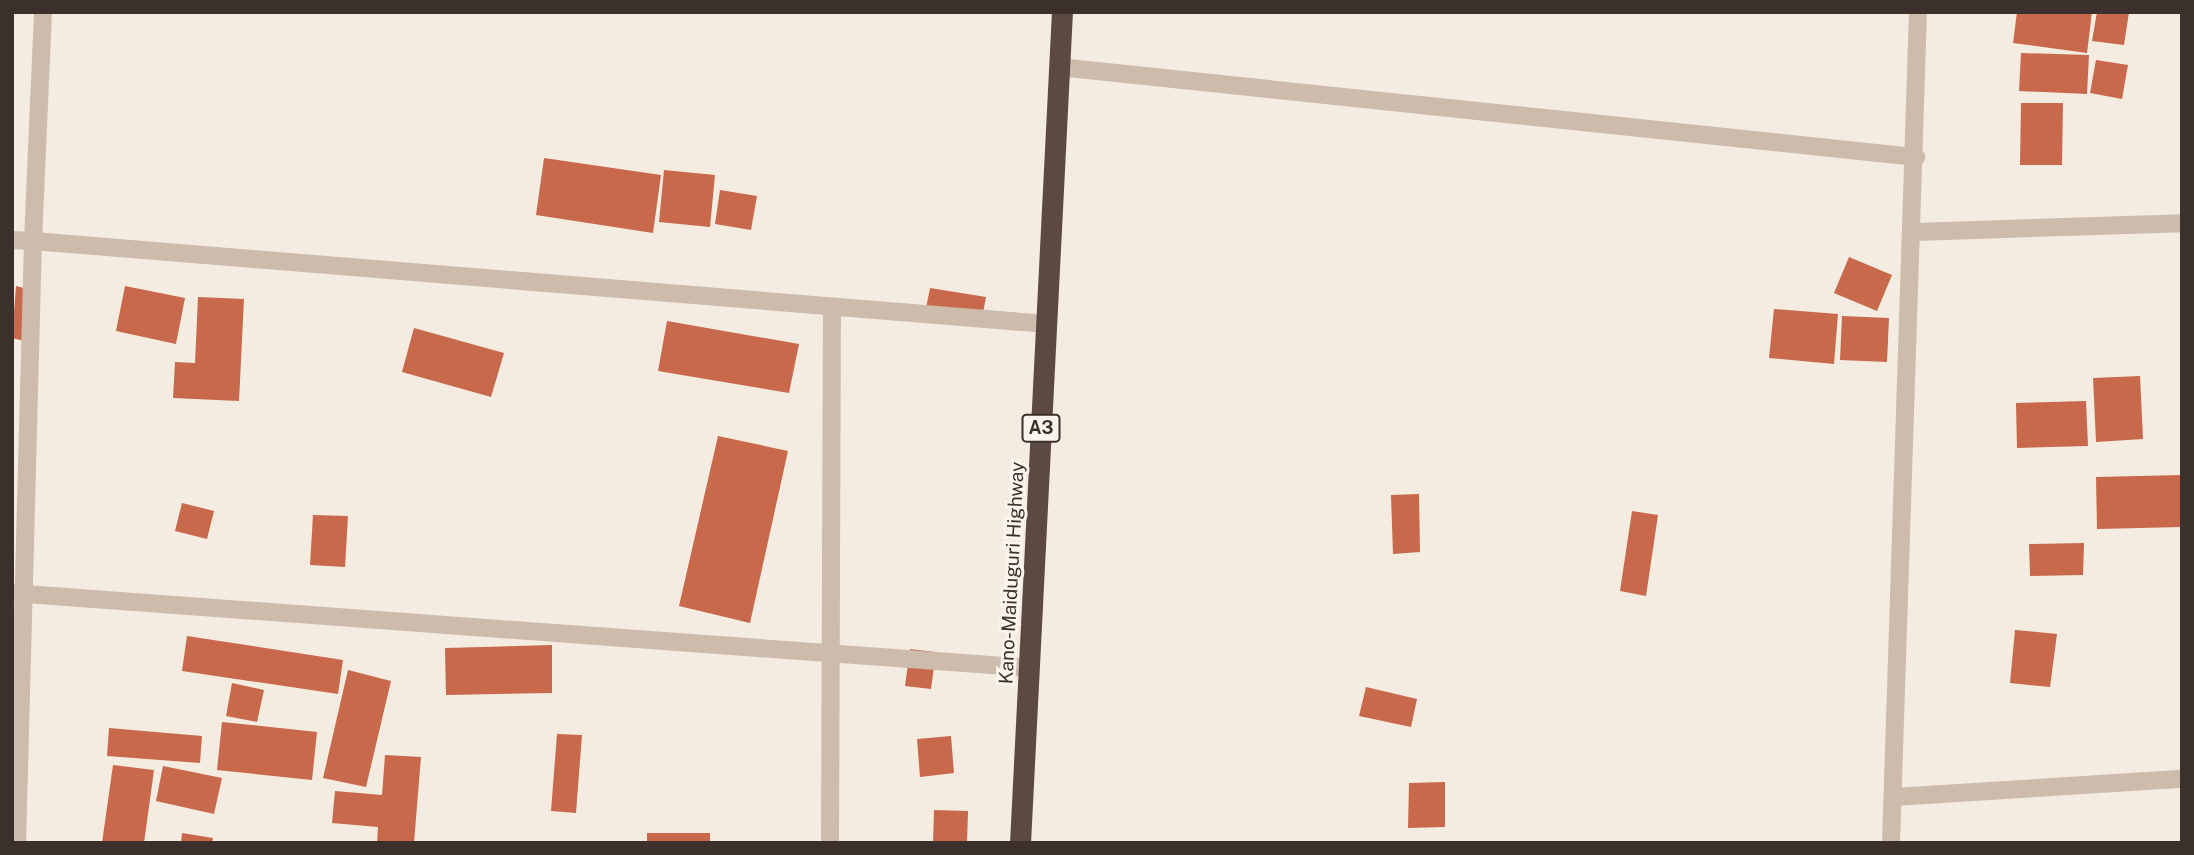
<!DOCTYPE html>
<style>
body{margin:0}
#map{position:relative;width:2194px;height:855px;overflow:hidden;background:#f4ebe1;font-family:"Public Sans",sans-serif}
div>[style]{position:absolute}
.building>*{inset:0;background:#c8694b}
.street>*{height:18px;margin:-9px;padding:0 9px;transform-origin:9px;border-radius:9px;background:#cdbbac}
.highway>*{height:21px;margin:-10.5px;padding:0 10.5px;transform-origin:10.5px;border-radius:10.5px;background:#5c4a42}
span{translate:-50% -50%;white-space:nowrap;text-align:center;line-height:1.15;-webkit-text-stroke:6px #fbf5ee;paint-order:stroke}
.shield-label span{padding:2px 5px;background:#fbf5ee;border:2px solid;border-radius:5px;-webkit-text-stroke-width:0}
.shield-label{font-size:18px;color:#3b302b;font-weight:700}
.street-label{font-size:19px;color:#3b302b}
.frame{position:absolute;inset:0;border:14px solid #3b302b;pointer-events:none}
</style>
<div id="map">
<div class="building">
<div style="clip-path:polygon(2017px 12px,2092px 12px,2087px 53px,2013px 43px)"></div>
<div style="clip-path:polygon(2097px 12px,2129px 12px,2124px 45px,2092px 41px)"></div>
<div style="clip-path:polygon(2021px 53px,2089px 55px,2087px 94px,2019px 91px)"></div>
<div style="clip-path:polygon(2096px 60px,2128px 65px,2122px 99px,2090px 93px)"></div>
<div style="clip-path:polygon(2021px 103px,2063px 103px,2062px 165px,2020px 165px)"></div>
<div style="clip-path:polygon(544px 158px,661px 175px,653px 233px,536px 215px)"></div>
<div style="clip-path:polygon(664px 170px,715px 175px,710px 227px,659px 222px)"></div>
<div style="clip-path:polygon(720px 190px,757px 196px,751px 230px,715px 224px)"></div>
<div style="clip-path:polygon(1849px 257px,1892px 275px,1877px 311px,1834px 293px)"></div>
<div style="clip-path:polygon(16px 286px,35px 291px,24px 341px,12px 338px)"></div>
<div style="clip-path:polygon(125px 286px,185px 298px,176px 344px,116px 331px)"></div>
<div style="clip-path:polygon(930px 288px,986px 297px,981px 324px,925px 313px)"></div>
<div style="clip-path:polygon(198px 297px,244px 299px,239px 401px,173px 398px,175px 362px,195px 363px)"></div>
<div style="clip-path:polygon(1774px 309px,1838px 314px,1834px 364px,1769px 358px)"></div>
<div style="clip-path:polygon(1842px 316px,1889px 318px,1887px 362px,1840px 360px)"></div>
<div style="clip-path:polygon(667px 321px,799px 344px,789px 393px,658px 371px)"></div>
<div style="clip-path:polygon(414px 328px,504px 353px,491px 397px,402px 372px)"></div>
<div style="clip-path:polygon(2140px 376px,2143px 439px,2096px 442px,2093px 378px)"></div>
<div style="clip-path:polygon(2086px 401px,2088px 446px,2017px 448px,2016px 403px)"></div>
<div style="clip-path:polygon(718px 436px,788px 451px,750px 623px,679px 606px)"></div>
<div style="clip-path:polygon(2182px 475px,2182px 527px,2097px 529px,2096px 477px)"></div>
<div style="clip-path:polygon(1419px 494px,1420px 552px,1393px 554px,1391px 495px)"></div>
<div style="clip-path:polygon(182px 503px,214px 511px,207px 539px,175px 531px)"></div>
<div style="clip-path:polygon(1632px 511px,1658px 515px,1646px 596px,1620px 591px)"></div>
<div style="clip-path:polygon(313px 515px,348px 516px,345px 567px,310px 565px)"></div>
<div style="clip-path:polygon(2084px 543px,2083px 575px,2030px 576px,2029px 544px)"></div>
<div style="clip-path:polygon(2015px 630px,2057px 634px,2050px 687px,2010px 683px)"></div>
<div style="clip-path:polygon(187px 636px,343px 660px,338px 694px,182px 671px)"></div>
<div style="clip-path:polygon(552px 645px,552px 693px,446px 695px,445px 648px)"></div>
<div style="clip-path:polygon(910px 649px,936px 652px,931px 689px,905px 686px)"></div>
<div style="clip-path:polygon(348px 670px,391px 681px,366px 787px,323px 778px)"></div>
<div style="clip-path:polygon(232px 683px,264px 690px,257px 722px,226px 716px)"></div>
<div style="clip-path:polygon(1366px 687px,1417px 699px,1411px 727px,1359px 716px)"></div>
<div style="clip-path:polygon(222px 722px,317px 732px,312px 780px,217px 770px)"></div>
<div style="clip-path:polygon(109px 728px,202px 736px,200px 763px,107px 756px)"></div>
<div style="clip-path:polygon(557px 734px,582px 735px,576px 813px,551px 811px)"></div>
<div style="clip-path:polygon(951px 736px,954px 773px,920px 777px,917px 739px)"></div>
<div style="clip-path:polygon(385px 755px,421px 757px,414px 843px,377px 843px,378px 827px,332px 823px,335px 791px,382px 795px)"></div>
<div style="clip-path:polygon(113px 765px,154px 770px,144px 843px,102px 843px)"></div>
<div style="clip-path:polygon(163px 766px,222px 778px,214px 814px,156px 801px)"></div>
<div style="clip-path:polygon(1445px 782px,1445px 827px,1408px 828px,1409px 783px)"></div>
<div style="clip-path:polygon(934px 810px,968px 811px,967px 843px,933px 843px)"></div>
<div style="clip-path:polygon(182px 833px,213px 838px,212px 843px,181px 843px)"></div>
<div style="clip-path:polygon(647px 833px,710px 833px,710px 843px,647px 843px)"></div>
</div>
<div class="street">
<div style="left:43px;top:12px;width:229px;rotate:92.5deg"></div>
<div style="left:33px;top:241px;width:1016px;rotate:4.68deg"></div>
<div style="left:1059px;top:67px;width:862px;rotate:6deg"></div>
<div style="left:1915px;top:232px;width:267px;rotate:-1.9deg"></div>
<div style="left:12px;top:240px;width:21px;rotate:3deg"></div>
<div style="left:33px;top:241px;width:602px;rotate:91.52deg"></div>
<div style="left:12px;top:593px;width:1021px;rotate:4.21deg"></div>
<div style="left:1894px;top:797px;width:289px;rotate:-3.6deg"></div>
<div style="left:830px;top:843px;width:536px;rotate:-89.79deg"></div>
<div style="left:1891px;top:843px;width:831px;rotate:-88.14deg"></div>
</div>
<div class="highway">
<div style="left:1020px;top:843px;width:832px;rotate:-87.11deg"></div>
</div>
<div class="shield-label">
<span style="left:1041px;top:428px">A3</span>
</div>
<div class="street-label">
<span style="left:1012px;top:573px;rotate:-87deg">Kano-Maiduguri Highway</span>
</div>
<div class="frame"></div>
</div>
